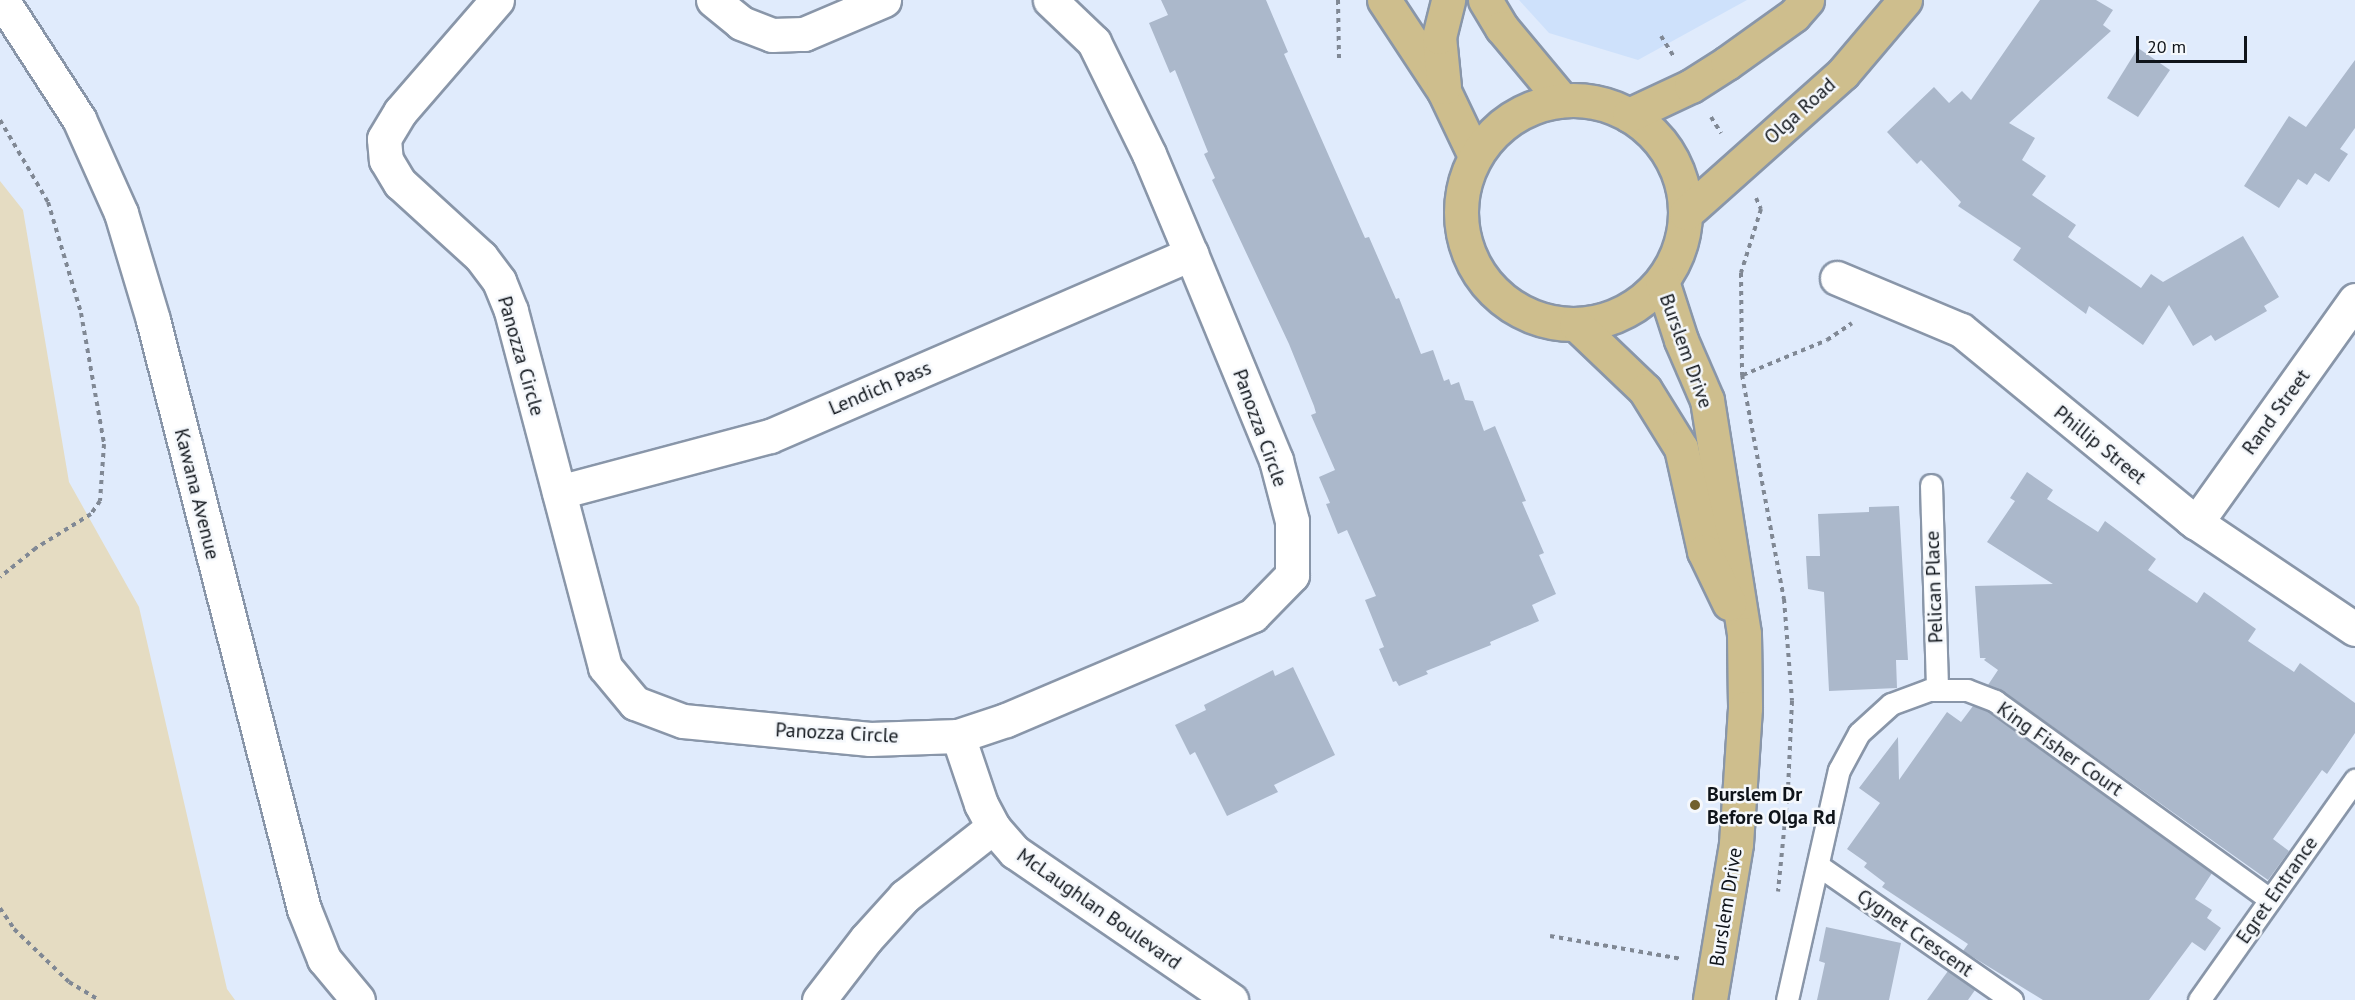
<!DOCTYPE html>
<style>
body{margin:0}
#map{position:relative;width:2355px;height:1000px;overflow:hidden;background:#e0ebfc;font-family:"PT Sans",sans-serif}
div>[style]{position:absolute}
.built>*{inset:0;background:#cee1fb}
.green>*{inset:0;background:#e5dcc2}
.building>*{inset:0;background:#abb8cb}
.path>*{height:4px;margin-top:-2px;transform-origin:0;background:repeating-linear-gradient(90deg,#808894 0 4.5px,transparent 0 9px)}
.roads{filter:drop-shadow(2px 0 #8996a9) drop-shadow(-2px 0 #8996a9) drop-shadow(0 2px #8996a9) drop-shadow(0 -2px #8996a9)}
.lane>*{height:21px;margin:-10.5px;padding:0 10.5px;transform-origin:10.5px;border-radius:10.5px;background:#fff}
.street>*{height:33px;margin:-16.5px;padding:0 16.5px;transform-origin:16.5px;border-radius:16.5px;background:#fff}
.primary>*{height:33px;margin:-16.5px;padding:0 16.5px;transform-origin:16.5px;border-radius:16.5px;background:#cebe8d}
.primary>.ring{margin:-16.5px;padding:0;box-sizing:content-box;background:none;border:33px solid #cebe8d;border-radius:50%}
.dots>*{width:16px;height:16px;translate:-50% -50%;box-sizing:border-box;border:3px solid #f5f8fc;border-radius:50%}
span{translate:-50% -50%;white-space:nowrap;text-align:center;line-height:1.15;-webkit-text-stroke:5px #f5f8fc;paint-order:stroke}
.street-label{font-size:20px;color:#0f141a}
.poi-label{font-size:20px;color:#0f141a;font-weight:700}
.left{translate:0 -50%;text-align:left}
.scale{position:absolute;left:2136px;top:36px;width:111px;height:27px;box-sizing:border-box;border:3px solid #0f141a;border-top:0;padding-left:8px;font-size:18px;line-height:21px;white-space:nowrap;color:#0f141a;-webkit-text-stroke:4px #f5f8fc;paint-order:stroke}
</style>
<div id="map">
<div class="built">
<div style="clip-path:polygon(1519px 0,1747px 0,1638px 60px,1549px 33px)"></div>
</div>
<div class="green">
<div style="clip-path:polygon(0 181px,23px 210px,69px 482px,139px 607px,227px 989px,235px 1000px,0 1000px)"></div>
</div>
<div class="building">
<div style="clip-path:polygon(1161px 0,1266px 0,1288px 52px,1284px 54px,1365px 238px,1369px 237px,1396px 299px,1399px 298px,1421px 354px,1433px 350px,1444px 381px,1449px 379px,1451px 385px,1459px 382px,1465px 400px,1473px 401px,1484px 431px,1495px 426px,1526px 501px,1522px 502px,1544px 553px,1539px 555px,1556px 594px,1532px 605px,1539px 621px,1490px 642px,1491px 645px,1426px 671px,1428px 674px,1399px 686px,1396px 681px,1393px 682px,1379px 649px,1384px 647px,1365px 600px,1376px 596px,1347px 530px,1338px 534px,1326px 504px,1330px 503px,1319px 477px,1335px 470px,1311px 415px,1316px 413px,1314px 406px,1289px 344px,1212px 180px,1215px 178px,1204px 154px,1208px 152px,1175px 70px,1170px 73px,1149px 23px,1168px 15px)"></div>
<div style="clip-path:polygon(2040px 0,2096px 0,2113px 10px,2103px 25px,2111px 31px,2009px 123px,2035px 138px,2022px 160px,2046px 176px,2032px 195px,2076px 225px,2068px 237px,2141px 288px,2151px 274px,2163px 282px,2243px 236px,2279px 297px,2264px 306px,2267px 311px,2215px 341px,2211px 335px,2193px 346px,2169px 305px,2143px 345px,2089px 306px,2086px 314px,2013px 260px,2021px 248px,1958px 206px,1961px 202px,1921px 160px,1917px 164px,1887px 132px,1934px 87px,1949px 103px,1962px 91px,1971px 100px)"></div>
<div style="clip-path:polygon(2138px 48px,2170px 70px,2138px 117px,2107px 98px)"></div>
<div style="clip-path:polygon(2355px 60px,2355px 128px,2340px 149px,2348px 154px,2329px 182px,2315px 173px,2307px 185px,2298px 179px,2279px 208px,2244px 186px,2289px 116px,2306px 127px)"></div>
<div style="clip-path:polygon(2027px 472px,2053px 490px,2047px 499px,2098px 532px,2105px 521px,2156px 559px,2148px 570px,2197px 603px,2204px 592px,2256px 629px,2248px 641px,2294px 672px,2300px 663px,2355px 703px,2355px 733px,2327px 774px,2322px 770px,2273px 839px,2289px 851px,2268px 880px,2002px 691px,1988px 685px,1998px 670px,1984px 660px,1986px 658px,1980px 658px,1975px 586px,2053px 584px,1987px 542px,2015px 501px,2010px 498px)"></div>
<div style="clip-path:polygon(1899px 506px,1908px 660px,1896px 660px,1897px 688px,1829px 691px,1824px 592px,1808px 589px,1806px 556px,1820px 556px,1818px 514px,1869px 512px,1869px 507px)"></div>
<div style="clip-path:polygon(1293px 667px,1335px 755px,1274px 785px,1278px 792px,1227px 816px,1195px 752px,1190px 755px,1175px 725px,1206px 710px,1204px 705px,1273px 670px,1275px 676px)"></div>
<div style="clip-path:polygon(1973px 706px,1989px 712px,2212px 873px,2195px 899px,2212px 910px,2207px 918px,2221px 928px,2205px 951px,2192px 942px,2149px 1000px,2043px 1000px,1963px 951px,1968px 944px,1882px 887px,1885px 883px,1864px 867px,1867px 863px,1847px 849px,1880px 803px,1859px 788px,1898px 737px,1899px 780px,1947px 712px,1961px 722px)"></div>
<div style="clip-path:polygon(1826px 927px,1901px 943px,1889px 1000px,1817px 1000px,1825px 963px,1819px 961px)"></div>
<div style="clip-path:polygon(1948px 971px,1975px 990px,1968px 1000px,1927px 1000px)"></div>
</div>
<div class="path">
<div style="left:1338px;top:0;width:58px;rotate:89deg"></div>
<div style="left:1661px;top:36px;width:25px;rotate:58deg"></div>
<div style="left:1711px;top:117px;width:19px;rotate:58deg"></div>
<div style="left:0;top:120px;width:95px;rotate:59.7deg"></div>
<div style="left:48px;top:202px;width:116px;rotate:73.4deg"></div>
<div style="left:81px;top:313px;width:133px;rotate:80deg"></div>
<div style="left:104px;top:444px;width:57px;rotate:94deg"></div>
<div style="left:100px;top:501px;width:16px;rotate:125deg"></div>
<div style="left:91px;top:514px;width:65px;rotate:148.3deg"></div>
<div style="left:36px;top:548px;width:46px;rotate:141.1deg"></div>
<div style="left:1756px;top:198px;width:12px;rotate:66deg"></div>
<div style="left:1761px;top:209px;width:67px;rotate:107.4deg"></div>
<div style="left:1741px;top:273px;width:102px;rotate:89.4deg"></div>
<div style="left:1742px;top:375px;width:228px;rotate:79.4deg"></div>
<div style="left:1784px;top:599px;width:102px;rotate:85.5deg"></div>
<div style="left:1792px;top:701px;width:89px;rotate:92.6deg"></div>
<div style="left:1788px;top:790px;width:102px;rotate:95.6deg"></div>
<div style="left:1743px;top:375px;width:91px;rotate:-22.6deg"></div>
<div style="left:1827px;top:340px;width:30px;rotate:-34deg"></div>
<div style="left:0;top:908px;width:25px;rotate:56deg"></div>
<div style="left:14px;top:929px;width:76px;rotate:43.9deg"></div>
<div style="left:69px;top:982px;width:35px;rotate:31deg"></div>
<div style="left:1550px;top:936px;width:134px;rotate:9.9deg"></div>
</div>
<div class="roads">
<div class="lane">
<div style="left:1931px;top:485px;width:205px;rotate:88.3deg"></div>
<div style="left:1819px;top:866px;width:235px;rotate:34.8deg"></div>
<div style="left:1787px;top:1000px;width:236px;rotate:-77.3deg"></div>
<div style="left:1839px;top:770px;width:42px;rotate:-61.6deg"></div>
<div style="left:1859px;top:733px;width:43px;rotate:-42.2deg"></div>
<div style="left:1891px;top:704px;width:40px;rotate:-20.2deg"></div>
<div style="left:1929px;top:690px;width:38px"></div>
<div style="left:1967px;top:690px;width:30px;rotate:21deg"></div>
<div style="left:1995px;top:701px;width:339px;rotate:35.8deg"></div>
<div style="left:2199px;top:1000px;width:270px;rotate:-54.7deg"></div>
</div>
<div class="street">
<div style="left:2px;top:0;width:142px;rotate:57.1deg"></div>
<div style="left:79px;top:119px;width:103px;rotate:65.9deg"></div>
<div style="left:121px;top:213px;width:112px;rotate:73.3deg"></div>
<div style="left:153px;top:320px;width:608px;rotate:75.62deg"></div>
<div style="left:304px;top:909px;width:54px;rotate:68.2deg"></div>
<div style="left:324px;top:959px;width:53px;rotate:50.3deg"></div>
<div style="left:497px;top:0;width:148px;rotate:130.9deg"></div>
<div style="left:400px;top:112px;width:31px;rotate:121deg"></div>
<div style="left:384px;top:139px;width:21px;rotate:85deg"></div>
<div style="left:386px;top:160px;width:27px;rotate:59deg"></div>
<div style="left:400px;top:183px;width:110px;rotate:42.4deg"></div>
<div style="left:481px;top:257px;width:30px;rotate:53deg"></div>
<div style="left:499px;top:281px;width:32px;rotate:68deg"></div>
<div style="left:511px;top:311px;width:368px;rotate:75.2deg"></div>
<div style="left:605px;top:667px;width:47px;rotate:50.2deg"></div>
<div style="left:635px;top:703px;width:51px;rotate:20.6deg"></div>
<div style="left:683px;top:721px;width:188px;rotate:5.5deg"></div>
<div style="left:870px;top:739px;width:88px;rotate:-2deg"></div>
<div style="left:958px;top:736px;width:51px;rotate:-18.4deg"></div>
<div style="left:1006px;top:720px;width:268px;rotate:-23deg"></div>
<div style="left:1253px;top:615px;width:56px;rotate:-45.7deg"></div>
<div style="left:1292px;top:575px;width:54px;rotate:-90deg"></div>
<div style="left:1292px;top:521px;width:63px;rotate:-104.7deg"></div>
<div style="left:1276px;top:460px;width:223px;rotate:-112.4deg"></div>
<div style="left:1191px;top:254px;width:108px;rotate:-112.8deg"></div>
<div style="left:1149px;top:154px;width:125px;rotate:-116.2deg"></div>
<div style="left:1094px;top:42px;width:61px;rotate:-136.3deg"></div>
<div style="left:713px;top:0;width:36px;rotate:39deg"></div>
<div style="left:741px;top:23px;width:33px;rotate:21deg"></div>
<div style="left:772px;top:35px;width:32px;rotate:-2deg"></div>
<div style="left:804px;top:34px;width:87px;rotate:-23deg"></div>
<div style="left:1837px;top:278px;width:134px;rotate:22.8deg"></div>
<div style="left:1961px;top:330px;width:298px;rotate:39.4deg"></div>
<div style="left:2191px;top:519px;width:197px;rotate:33.9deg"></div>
<div style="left:559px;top:492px;width:218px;rotate:-14.9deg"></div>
<div style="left:770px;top:436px;width:459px;rotate:-23.4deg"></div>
<div style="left:2196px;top:523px;width:274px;rotate:-54.5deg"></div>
<div style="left:958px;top:736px;width:72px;rotate:71.3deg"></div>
<div style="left:981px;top:804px;width:26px;rotate:62deg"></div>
<div style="left:993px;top:827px;width:33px;rotate:49deg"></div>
<div style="left:1015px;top:852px;width:262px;rotate:34.4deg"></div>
<div style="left:819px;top:1000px;width:77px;rotate:-52.4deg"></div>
<div style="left:866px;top:939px;width:58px;rotate:-47.8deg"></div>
<div style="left:905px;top:896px;width:112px;rotate:-38.1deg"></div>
</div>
<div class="primary">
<div style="left:1384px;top:0;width:109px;rotate:56.6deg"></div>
<div style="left:1444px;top:91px;width:72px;rotate:64.5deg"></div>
<div style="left:1485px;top:0;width:33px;rotate:59deg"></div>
<div style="left:1502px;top:28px;width:94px;rotate:50.2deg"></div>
<div style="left:1444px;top:87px;width:50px;rotate:-95.7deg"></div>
<div style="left:1439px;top:37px;width:38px;rotate:-76deg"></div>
<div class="ring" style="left:1461px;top:100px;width:191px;height:191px"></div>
<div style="left:1629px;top:115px;width:68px;rotate:-25.1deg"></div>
<div style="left:1691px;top:86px;width:43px;rotate:-32.6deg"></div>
<div style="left:1727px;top:63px;width:82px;rotate:-35.6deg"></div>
<div style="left:1794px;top:15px;width:20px;rotate:-49deg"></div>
<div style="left:1686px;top:213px;width:210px;rotate:-41.7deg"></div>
<div style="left:1843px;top:73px;width:96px;rotate:-49.7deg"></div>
<div style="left:1662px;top:281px;width:62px;rotate:72.1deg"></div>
<div style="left:1681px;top:340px;width:65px;rotate:66.6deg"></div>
<div style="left:1707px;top:400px;width:237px;rotate:81deg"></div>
<div style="left:1744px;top:634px;width:74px;rotate:89.2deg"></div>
<div style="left:1745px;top:708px;width:136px;rotate:93.8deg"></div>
<div style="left:1736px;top:844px;width:158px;rotate:99.5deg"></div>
<div style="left:1576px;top:324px;width:95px;rotate:43.7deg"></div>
<div style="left:1645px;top:390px;width:68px;rotate:58.2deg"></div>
<div style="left:1681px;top:448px;width:106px;rotate:77.4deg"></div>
<div style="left:1704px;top:551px;width:58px;rotate:64.3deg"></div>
</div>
</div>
<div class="dots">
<div style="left:1695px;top:805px;background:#71602d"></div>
</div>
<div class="street-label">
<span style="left:1800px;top:111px;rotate:-42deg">Olga Road</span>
<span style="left:1686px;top:351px;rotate:70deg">Burslem Drive</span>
<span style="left:521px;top:356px;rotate:74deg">Panozza Circle</span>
<span style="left:880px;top:388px;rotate:-23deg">Lendich Pass</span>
<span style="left:2276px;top:412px;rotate:-54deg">Rand Street</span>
<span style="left:1260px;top:428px;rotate:70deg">Panozza Circle</span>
<span style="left:2100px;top:445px;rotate:39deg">Phillip Street</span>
<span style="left:197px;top:494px;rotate:76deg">Kawana Avenue</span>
<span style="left:1934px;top:587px;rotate:-92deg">Pelican Place</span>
<span style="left:837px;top:733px;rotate:3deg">Panozza Circle</span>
<span style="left:2060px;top:749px;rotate:35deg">King Fisher Court</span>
<span style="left:2277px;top:890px;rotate:-55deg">Egret Entrance</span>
<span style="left:1726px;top:907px;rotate:-81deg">Burslem Drive</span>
<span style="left:1099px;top:909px;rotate:35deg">McLaughlan Boulevard</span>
<span style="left:1915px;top:933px;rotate:35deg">Cygnet Crescent</span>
</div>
<div class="poi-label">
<span class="left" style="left:1707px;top:806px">Burslem Dr<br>Before Olga Rd</span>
</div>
<div class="scale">20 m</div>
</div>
